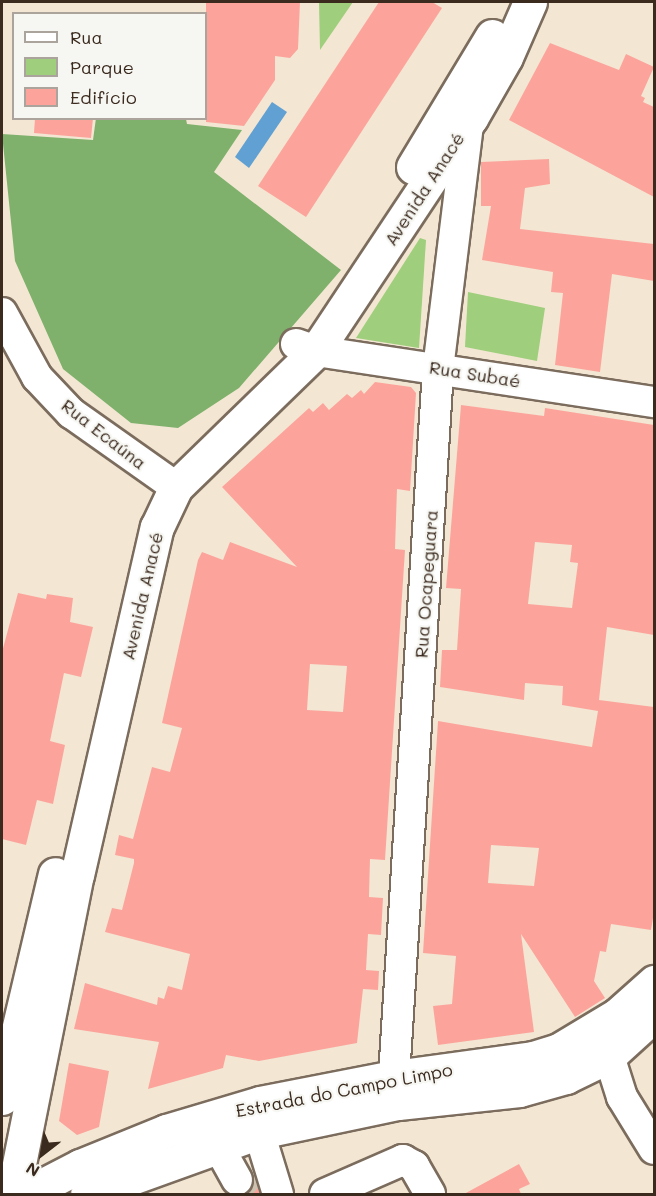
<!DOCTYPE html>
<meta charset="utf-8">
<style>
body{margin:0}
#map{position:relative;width:656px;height:1196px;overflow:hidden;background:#f3e7d3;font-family:Mali,sans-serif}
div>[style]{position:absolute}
.green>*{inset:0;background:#9fce7c}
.forest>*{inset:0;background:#7fb16c}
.water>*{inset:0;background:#61a0d3}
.building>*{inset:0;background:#fca49c}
.street-tunnel>*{height:30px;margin-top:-15px;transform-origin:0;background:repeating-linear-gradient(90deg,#cec1af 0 30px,transparent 0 45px)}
.roads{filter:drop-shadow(2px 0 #7b6c5d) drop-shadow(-2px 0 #7b6c5d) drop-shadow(0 2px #7b6c5d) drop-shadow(0 -2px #7b6c5d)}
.street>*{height:30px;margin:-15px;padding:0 15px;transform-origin:15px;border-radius:15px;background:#fff}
.secondary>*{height:33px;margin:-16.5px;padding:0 16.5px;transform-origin:16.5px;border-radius:16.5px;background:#fff}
.primary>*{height:33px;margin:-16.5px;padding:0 16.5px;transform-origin:16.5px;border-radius:16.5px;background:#fff}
span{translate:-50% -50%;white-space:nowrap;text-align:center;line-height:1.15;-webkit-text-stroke:4.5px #f6f6f2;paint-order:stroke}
.street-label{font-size:18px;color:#3b2a1e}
.frame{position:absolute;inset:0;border:3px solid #3b2a1e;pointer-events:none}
.legend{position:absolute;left:12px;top:12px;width:195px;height:108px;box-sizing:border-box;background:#f6f6f2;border:2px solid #aba49d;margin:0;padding:8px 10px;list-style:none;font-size:18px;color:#3b2a1e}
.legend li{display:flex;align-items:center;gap:12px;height:30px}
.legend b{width:30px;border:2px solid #aba49d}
.north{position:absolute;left:12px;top:1124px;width:60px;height:60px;-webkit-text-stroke:4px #f6f6f2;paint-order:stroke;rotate:211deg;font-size:16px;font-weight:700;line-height:24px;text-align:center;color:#3b2a1e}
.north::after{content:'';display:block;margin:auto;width:21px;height:27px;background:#3b2a1e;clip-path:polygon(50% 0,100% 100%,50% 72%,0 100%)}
</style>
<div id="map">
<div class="green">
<div style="clip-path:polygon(319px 2px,353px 2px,320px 50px)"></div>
<div style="clip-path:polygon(420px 238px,426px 240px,419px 348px,356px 338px)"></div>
<div style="clip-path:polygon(468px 292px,545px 308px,537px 361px,465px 347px)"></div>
</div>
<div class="forest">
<div style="clip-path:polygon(96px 118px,186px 119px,187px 124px,242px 130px,214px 172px,341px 270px,239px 388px,178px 428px,131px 423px,63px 369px,15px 261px,2px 134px,93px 140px)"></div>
</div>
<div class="water">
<div style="clip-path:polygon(272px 102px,287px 112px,249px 168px,235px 157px)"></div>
</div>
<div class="building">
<div style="clip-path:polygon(206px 2px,300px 2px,298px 49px,290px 58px,275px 56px,275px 80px,244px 126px,206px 122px)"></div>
<div style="clip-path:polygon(379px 2px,432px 2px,442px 8px,306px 217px,258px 186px)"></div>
<div style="clip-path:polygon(550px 43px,619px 70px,626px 54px,654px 67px,641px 96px,645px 98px,643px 102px,654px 107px,654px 197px,509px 120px)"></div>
<div style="clip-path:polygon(35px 118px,93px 118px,91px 138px,34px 133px)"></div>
<div style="clip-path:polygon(549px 159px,550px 184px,525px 188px,520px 229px,654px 244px,654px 281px,612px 274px,600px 372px,555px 365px,563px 293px,551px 292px,553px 272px,482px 260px,491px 206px,481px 206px,481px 162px)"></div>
<div style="clip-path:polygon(evenodd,375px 382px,411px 387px,416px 393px,410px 491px,397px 489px,395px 549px,405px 550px,385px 860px,370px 859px,369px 897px,383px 898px,381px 935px,368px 934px,366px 970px,379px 971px,378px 990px,363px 989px,357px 1043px,259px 1061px,226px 1055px,223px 1068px,148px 1089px,159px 1042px,74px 1029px,85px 983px,157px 1005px,158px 997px,164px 999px,168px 986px,182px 990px,190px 954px,105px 932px,112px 908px,122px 910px,134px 863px,134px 859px,115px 855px,119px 835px,133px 839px,152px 767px,170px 772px,182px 728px,162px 723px,198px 560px,202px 552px,223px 560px,230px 542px,297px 567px,222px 487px,309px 408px,313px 412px,323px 403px,329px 410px,347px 394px,352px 398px,361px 390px,364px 394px,375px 382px,310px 664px,347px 666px,343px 712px,307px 710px,310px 664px)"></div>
<div style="clip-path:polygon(evenodd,461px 405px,544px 416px,545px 408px,654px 425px,654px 635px,607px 627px,599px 700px,654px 707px,654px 912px,651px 930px,611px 924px,606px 952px,600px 951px,594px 981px,605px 998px,575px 1017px,521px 934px,534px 1032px,438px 1045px,433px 1006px,452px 1004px,456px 956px,423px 953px,438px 721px,592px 747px,598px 711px,562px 705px,563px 686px,525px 683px,524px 700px,440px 687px,442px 650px,457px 650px,461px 589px,446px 588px,461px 405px,535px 542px,572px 545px,570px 562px,578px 563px,572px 608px,528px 604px,535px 542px,461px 405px,491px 845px,539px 848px,534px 886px,488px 883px,491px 845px)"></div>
<div style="clip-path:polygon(18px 593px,46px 599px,47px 594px,73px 598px,70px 622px,93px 627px,81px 677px,64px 673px,50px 741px,65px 745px,53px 804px,37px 800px,26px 845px,2px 839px,2px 652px)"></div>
<div style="clip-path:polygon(69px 1063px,109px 1071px,99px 1127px,77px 1135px,59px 1121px)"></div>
<div style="clip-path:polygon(519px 1164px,530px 1184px,519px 1189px,521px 1194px,464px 1194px)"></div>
<div style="clip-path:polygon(253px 1174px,254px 1176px,260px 1194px,246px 1194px,252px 1188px)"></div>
</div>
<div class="street-tunnel">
<div style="left:237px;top:1180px;width:21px;rotate:41deg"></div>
</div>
<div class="roads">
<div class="street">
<div style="left:2px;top:313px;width:73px;rotate:61.3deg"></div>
<div style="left:37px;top:377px;width:50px;rotate:46.6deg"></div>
<div style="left:71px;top:413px;width:128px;rotate:35.2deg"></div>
<div style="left:296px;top:344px;width:21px;rotate:19deg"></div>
<div style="left:316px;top:351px;width:342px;rotate:8.6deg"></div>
<div style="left:609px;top:1056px;width:43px;rotate:72.4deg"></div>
<div style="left:622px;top:1097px;width:61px;rotate:58.4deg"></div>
<div style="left:394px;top:1077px;width:709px;rotate:-86.44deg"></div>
<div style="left:438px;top:369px;width:254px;rotate:-83deg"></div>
<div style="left:259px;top:1132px;width:65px;rotate:73deg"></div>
<div style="left:217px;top:1144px;width:41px;rotate:60.9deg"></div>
<div style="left:325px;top:1194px;width:85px;rotate:-23.6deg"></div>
<div style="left:403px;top:1160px;width:13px;rotate:29deg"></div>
<div style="left:414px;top:1166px;width:32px;rotate:60deg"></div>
</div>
<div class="secondary">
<div style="left:413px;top:167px;width:153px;rotate:-58.9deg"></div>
<div style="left:2px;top:1098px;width:230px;rotate:-76.7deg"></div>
<div style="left:13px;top:1194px;width:325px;rotate:-78.7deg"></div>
<div style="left:77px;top:875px;width:357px;rotate:-77.1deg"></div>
<div style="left:157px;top:527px;width:44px;rotate:-64.6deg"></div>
<div style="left:176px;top:487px;width:195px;rotate:-44.2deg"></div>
<div style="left:316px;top:351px;width:280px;rotate:-56.4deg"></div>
<div style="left:471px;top:118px;width:70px;rotate:-60.2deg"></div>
<div style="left:506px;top:57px;width:60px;rotate:-66.4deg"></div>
</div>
<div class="primary">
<div style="left:26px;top:1194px;width:61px;rotate:-27.4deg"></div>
<div style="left:80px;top:1166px;width:93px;rotate:-22.1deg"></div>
<div style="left:166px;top:1131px;width:98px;rotate:-16.6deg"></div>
<div style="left:260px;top:1103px;width:136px;rotate:-11deg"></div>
<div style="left:394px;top:1077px;width:140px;rotate:-7.8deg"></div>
<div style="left:533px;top:1058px;width:27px;rotate:-17deg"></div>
<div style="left:559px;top:1050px;width:68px;rotate:-31.1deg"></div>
<div style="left:617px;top:1015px;width:50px;rotate:-41.7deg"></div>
<div style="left:87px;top:1194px;width:183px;rotate:-19.8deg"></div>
<div style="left:259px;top:1132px;width:142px;rotate:-11.8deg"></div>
<div style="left:398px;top:1103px;width:122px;rotate:-6.1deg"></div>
<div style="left:519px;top:1090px;width:49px;rotate:-15.5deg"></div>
<div style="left:566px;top:1077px;width:48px;rotate:-26deg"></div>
<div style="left:609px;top:1056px;width:61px;rotate:-42.3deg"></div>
</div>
</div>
<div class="street-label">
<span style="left:424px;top:189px;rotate:-57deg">Avenida Anacé</span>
<span style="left:475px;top:374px;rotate:9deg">Rua Subaé</span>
<span style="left:104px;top:434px;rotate:38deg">Rua Ecaúna</span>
<span style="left:426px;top:584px;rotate:-86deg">Rua Ocapeguara</span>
<span style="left:142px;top:596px;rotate:-77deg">Avenida Anacé</span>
<span style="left:344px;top:1090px;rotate:-11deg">Estrada do Campo Limpo</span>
</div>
<div class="frame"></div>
<ul class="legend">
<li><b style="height:8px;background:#fff"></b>Rua</li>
<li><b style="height:16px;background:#9fce7c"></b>Parque</li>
<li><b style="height:16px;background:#fca49c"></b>Edifício</li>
</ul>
<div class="north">N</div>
</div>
